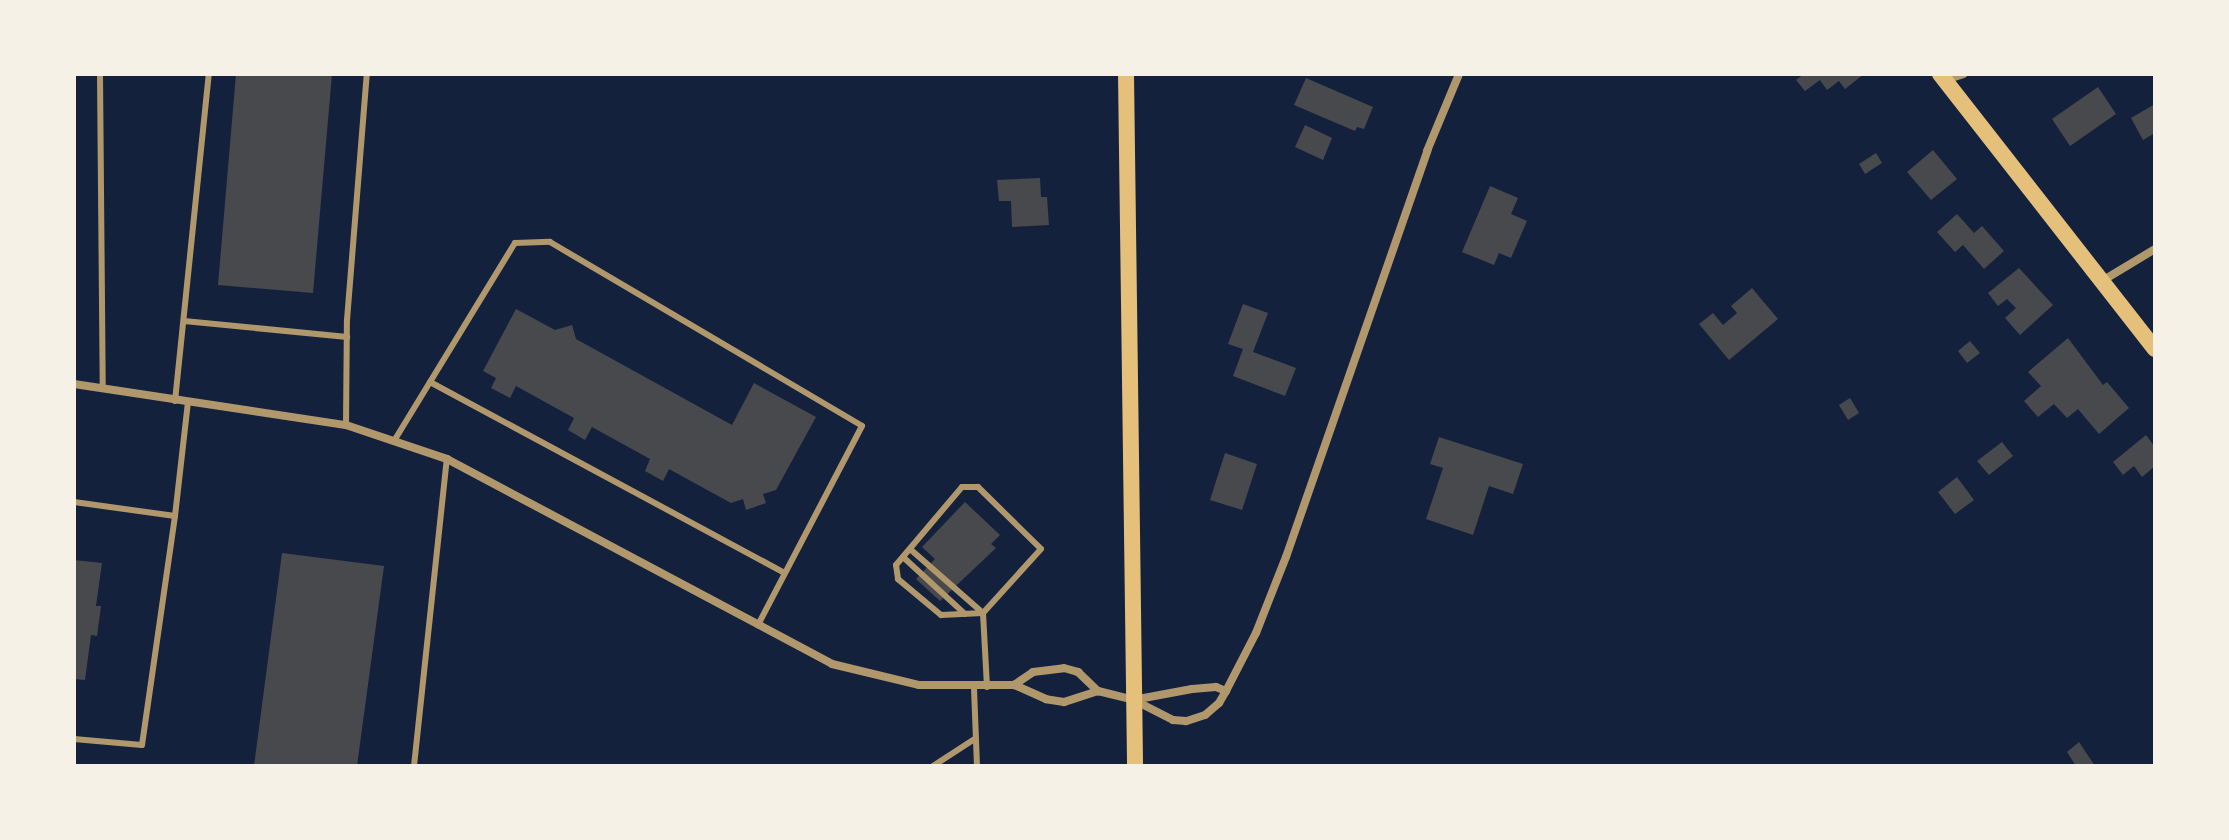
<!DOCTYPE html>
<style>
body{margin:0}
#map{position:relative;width:2229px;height:840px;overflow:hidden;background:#14213d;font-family:Raleway,sans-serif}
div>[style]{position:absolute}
.building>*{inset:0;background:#48494c}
.service>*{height:6px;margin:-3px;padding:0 3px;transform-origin:3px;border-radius:3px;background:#b1986c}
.minor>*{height:8px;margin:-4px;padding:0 4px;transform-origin:4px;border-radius:4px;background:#b1986c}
.secondary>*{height:16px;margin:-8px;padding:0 8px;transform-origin:8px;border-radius:8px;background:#e5c07b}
span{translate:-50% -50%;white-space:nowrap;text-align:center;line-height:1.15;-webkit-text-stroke:7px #f6f1e7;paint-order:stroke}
.frame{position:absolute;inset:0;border:76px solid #f6f1e7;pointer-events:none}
</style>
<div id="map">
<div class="building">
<div style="clip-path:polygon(236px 74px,332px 74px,313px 293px,218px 285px)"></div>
<div style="clip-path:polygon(1804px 74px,1864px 74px,1845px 89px,1839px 81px,1827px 90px,1820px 80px,1805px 91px,1796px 80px)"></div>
<div style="clip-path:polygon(1306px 78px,1373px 107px,1364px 129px,1357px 127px,1355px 131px,1294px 105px)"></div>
<div style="clip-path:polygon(2098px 87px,2116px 114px,2070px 146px,2052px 119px)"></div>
<div style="clip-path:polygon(2155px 104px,2155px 133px,2143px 140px,2131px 118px)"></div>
<div style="clip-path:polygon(1305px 125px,1332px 138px,1323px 160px,1295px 147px)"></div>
<div style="clip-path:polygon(1933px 150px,1957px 179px,1931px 200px,1907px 172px)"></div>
<div style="clip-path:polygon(1876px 153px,1882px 163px,1865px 174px,1859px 164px)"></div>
<div style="clip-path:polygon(1040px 178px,1041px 197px,1047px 197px,1049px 225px,1012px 227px,1011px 201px,999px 201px,997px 180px)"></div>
<div style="clip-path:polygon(1490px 186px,1518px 198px,1511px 214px,1527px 221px,1511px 258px,1499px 253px,1494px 265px,1462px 252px)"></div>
<div style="clip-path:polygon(1957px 214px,1974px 233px,1982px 226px,2004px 251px,1984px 269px,1963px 245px,1955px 252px,1937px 232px)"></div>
<div style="clip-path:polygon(2019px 268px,2053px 305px,2020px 335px,2005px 318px,2016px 308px,2007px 299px,1998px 306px,1988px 293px)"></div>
<div style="clip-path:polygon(1752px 288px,1778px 319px,1729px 360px,1699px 324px,1713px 313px,1723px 325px,1737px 313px,1731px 306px)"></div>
<div style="clip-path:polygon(1243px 304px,1268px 313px,1253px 352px,1296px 368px,1285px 396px,1233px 376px,1243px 349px,1228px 344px)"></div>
<div style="clip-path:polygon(516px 309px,555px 330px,572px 325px,576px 339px,732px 425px,754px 383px,816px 417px,776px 490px,763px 494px,766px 503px,746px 510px,743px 499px,731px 503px,669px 469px,663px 481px,645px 471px,650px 459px,592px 427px,585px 440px,568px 430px,574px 418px,516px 386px,510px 398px,491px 388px,496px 378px,483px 371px)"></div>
<div style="clip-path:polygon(2068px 338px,2103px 385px,2107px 382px,2129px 408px,2099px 434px,2078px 409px,2067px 418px,2054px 404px,2038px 417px,2024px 401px,2041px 386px,2028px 372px)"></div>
<div style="clip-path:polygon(1970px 341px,1980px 353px,1967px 363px,1958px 351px)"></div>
<div style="clip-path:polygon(1850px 398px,1859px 413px,1848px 420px,1839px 405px)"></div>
<div style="clip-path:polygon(2146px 435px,2155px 447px,2155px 466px,2142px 477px,2134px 466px,2123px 475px,2113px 462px)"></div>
<div style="clip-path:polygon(1439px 437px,1523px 464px,1513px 494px,1489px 486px,1473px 535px,1426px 519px,1443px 468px,1430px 464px)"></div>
<div style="clip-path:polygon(2002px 442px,2013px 456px,1989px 475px,1977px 461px)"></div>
<div style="clip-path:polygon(1225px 453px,1257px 464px,1242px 510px,1210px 500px)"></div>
<div style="clip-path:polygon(1957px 477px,1974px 500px,1955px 514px,1938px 492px)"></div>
<div style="clip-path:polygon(965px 502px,1000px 535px,991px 544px,996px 548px,940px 601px,916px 579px,935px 559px,922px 547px)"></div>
<div style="clip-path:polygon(282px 553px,384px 566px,357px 766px,254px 766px)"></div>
<div style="clip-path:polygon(74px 560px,102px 563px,96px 606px,101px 606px,97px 636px,91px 635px,85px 680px,74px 679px)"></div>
<div style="clip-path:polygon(2079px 742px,2095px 766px,2076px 766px,2067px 752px)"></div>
</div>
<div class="service">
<div style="left:100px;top:74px;width:314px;rotate:89.5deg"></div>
<div style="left:184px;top:321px;width:164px;rotate:5.6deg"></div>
<div style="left:430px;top:382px;width:401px;rotate:28.3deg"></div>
<div style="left:175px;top:401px;width:329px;rotate:-84.1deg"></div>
<div style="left:346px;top:425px;width:105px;rotate:-89.5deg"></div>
<div style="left:347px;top:320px;width:247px;rotate:-85.4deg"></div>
<div style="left:394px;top:441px;width:232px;rotate:-58.6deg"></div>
<div style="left:515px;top:243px;width:35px;rotate:-2deg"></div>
<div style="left:550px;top:242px;width:362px;rotate:30.5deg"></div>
<div style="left:862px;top:426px;width:225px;rotate:117.6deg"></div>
<div style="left:74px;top:502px;width:102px;rotate:7.9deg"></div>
<div style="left:175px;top:516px;width:115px;rotate:-83.5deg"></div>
<div style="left:910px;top:549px;width:97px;rotate:41.2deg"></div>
<div style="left:903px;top:557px;width:84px;rotate:42.6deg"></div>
<div style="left:983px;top:613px;width:42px;rotate:177.3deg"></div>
<div style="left:941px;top:615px;width:56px;rotate:-140.1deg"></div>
<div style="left:898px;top:579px;width:14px;rotate:-98deg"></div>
<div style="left:896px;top:565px;width:102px;rotate:-49.8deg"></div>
<div style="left:962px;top:487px;width:16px"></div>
<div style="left:978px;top:487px;width:88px;rotate:44.5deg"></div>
<div style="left:1041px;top:549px;width:86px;rotate:132.2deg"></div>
<div style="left:983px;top:613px;width:74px;rotate:86.9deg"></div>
<div style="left:974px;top:688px;width:78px;rotate:87.8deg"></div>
<div style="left:74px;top:739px;width:68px;rotate:5deg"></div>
<div style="left:142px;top:745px;width:231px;rotate:-81.8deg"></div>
<div style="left:414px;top:766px;width:309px;rotate:-83.9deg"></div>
<div style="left:933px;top:766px;width:51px;rotate:-33.1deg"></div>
</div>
<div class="minor">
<div style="left:1945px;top:80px;width:19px;rotate:-18deg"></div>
<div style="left:2102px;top:281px;width:62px;rotate:-31.1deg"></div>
<div style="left:74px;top:384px;width:275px;rotate:8.6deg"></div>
<div style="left:346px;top:425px;width:107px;rotate:18.6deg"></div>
<div style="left:447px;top:459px;width:436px;rotate:28deg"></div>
<div style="left:832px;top:664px;width:89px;rotate:13.6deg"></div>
<div style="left:919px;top:685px;width:95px"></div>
<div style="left:1098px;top:691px;width:36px;rotate:162deg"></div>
<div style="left:1064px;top:702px;width:18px;rotate:-171deg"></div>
<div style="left:1046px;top:699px;width:35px;rotate:-156deg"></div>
<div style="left:1014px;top:685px;width:23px;rotate:-34deg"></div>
<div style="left:1033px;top:672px;width:31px;rotate:-7deg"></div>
<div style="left:1064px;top:668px;width:15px;rotate:16deg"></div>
<div style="left:1078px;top:672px;width:28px;rotate:44deg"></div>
<div style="left:1098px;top:691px;width:36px;rotate:14deg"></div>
<div style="left:1133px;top:700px;width:60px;rotate:-10.6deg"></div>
<div style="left:1192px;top:689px;width:24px;rotate:-5deg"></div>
<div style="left:1216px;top:687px;width:11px;rotate:22deg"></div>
<div style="left:1226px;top:691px;width:14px;rotate:120deg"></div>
<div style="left:1219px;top:703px;width:18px;rotate:139deg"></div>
<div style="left:1205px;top:715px;width:20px;rotate:162deg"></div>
<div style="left:1186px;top:721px;width:13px;rotate:-176deg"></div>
<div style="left:1173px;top:720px;width:44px;rotate:-152.9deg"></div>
<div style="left:1226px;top:691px;width:65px;rotate:-62.7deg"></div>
<div style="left:1256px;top:633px;width:82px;rotate:-68.5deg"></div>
<div style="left:1286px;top:557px;width:430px;rotate:-70.8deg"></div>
<div style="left:1427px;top:151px;width:83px;rotate:-67.4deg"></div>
</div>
<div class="secondary">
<div style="left:1126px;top:74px;width:692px;rotate:89.25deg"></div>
<div style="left:1940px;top:74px;width:349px;rotate:52deg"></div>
</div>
<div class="frame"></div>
</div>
